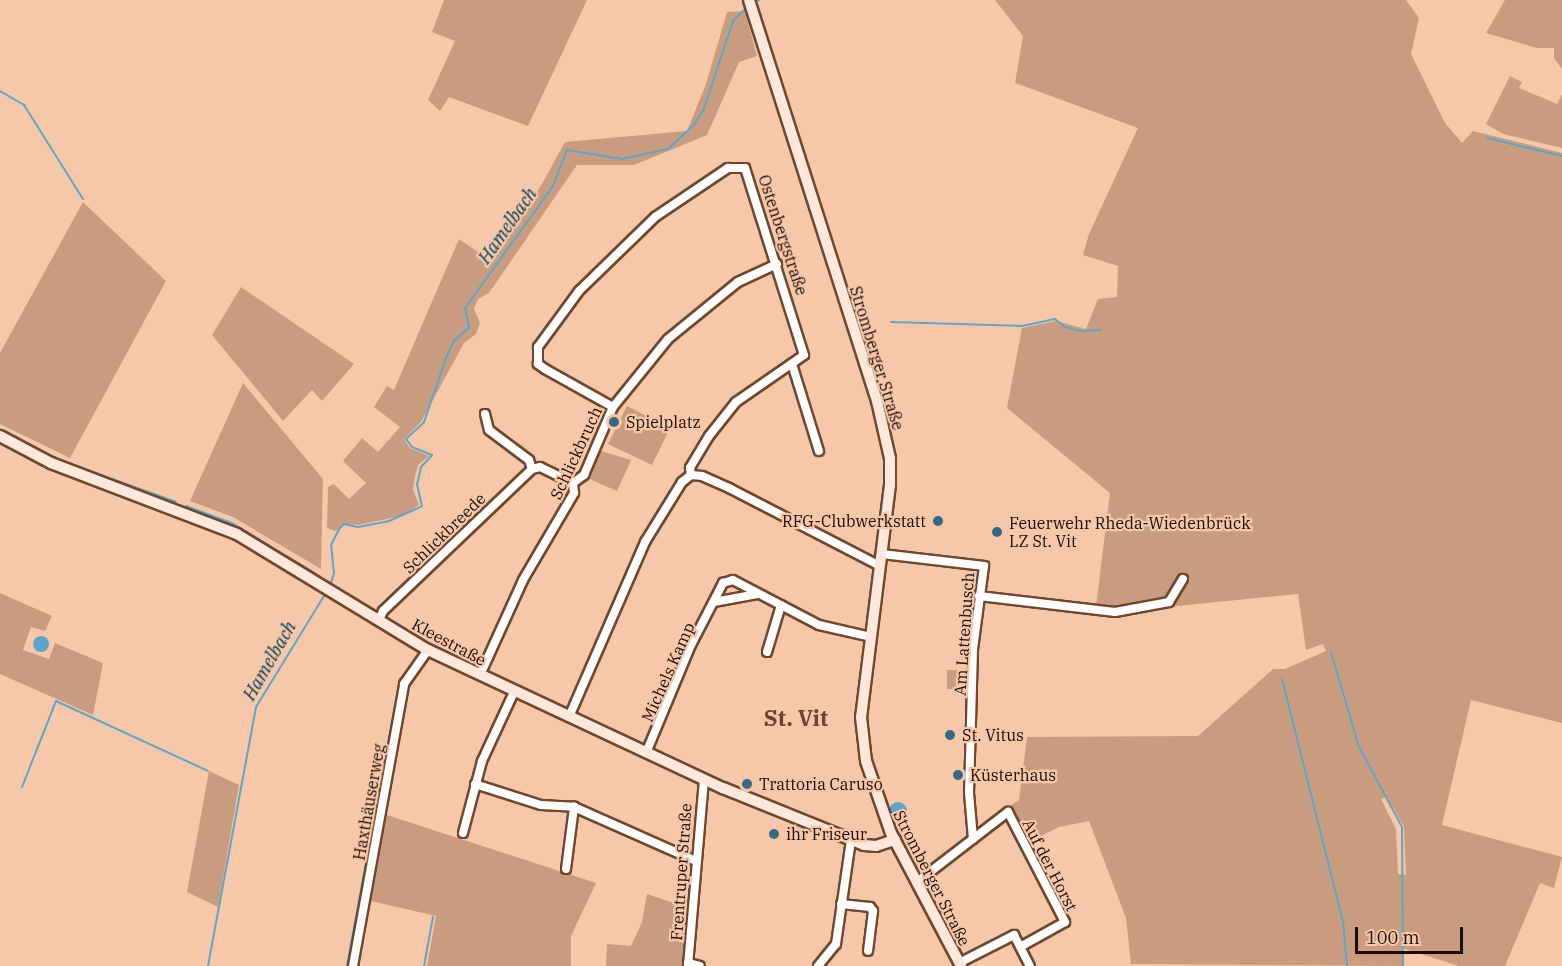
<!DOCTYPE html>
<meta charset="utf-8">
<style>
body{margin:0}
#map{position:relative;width:1562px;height:966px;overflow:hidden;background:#f7c7a9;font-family:"IBM Plex Serif",serif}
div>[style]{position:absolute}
.green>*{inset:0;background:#ca9c7f}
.water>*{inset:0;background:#5ba6cd}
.round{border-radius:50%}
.stream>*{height:2px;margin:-1px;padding:0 1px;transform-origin:1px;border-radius:1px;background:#5ba6cd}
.roads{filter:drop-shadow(2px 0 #6f472c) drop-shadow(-2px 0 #6f472c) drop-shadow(0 2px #6f472c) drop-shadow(0 -2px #6f472c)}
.street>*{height:8px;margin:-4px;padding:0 4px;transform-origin:4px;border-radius:4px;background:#fff}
.secondary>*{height:10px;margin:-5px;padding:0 5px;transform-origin:5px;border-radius:5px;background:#fde8db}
.dots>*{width:16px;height:16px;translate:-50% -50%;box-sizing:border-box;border:3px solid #f7c7a9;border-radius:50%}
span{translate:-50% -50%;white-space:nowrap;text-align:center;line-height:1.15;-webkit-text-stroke:4.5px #f7c7a9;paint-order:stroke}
.street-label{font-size:16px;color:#1b0b03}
.poi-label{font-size:16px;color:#1b0b03}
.left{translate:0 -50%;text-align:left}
.right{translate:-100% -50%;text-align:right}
.water-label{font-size:18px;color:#00415c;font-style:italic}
.district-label{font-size:22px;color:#6e452b;font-weight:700}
.scale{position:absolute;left:1355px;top:927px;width:108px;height:27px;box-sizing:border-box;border:3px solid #1b0b03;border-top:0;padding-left:8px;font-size:18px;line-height:21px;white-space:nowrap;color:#1b0b03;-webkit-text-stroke:4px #f7c7a9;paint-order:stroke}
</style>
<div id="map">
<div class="green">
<div style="clip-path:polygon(444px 0,587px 0,528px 126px,449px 97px,440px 111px,428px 100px,455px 41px,432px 32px)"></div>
<div style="clip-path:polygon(evenodd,995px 0,1406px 0,1419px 18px,1411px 54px,1445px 123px,1462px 143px,1473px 131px,1562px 153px,1562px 723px,1471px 700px,1442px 825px,1562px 857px,1554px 888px,1540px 883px,1505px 966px,1459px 966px,1402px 948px,1404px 966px,1131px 964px,1126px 918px,1089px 821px,1059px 827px,1029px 842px,1009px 807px,1019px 800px,1027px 737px,1198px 736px,1273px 669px,1285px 669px,1326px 651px,1323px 644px,1306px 650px,1298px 594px,1177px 606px,1096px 607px,1110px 493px,1007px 408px,1022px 328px,1056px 321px,1086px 329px,1098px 299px,1117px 297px,1118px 266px,1083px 255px,1089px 234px,1138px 128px,1015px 83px,1023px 36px,995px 0,1387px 797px,1404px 827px,1406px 875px,1398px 874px,1396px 829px,1381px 799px,1387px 797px)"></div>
<div style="clip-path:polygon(1505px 0,1562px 0,1562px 69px,1554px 58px,1554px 48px,1537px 48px,1486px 33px)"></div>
<div style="clip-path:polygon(745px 11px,757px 56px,739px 62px,707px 135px,634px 165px,577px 165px,489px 293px,478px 299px,474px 309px,480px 323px,476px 334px,464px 343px,421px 422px,404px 439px,410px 448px,429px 456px,418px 465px,415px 476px,413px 489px,419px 505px,402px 516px,358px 525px,345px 524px,335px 531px,327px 528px,328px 487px,334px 484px,349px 499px,366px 483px,343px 461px,362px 438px,378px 452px,400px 427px,374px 407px,387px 386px,394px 390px,459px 239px,488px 259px,542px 184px,565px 142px,687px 131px,706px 84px,727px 12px)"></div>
<div style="clip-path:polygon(1510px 76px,1522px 82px,1519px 88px,1557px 104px,1562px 94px,1562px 148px,1503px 134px,1486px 124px)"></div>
<div style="clip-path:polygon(83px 202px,166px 281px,70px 458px,0 424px,0 353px)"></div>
<div style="clip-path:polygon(241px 287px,354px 364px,322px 401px,312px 390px,283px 421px,212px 335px)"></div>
<div style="clip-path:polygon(243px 383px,323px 479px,321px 569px,233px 517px,190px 501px)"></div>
<div style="clip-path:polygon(627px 406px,670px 428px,652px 465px,608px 444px)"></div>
<div style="clip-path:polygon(601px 451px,631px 460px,617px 491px,587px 478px)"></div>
<div style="clip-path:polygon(0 593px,52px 616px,45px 631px,31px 627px,23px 650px,49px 659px,55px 643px,103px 663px,93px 715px,0 674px)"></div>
<div style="clip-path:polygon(947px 670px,970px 670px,970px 689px,947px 689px)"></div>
<div style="clip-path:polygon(209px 771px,239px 785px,218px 907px,187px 892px)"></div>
<div style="clip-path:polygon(387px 815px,596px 883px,571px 936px,571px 966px,427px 966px,436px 916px,371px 901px)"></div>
<div style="clip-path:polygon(647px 894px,689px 908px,684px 966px,606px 966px,607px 944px,631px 946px,642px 922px)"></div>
</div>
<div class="water">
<div class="round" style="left:33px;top:636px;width:16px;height:16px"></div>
<div class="round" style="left:889px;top:802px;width:18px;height:18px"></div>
</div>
<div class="stream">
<div style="left:753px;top:3px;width:7px;rotate:-27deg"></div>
<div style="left:0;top:91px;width:28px;rotate:30deg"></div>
<div style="left:24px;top:105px;width:111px;rotate:57.9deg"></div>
<div style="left:1487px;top:138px;width:77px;rotate:13.5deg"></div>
<div style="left:891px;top:322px;width:131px;rotate:1.7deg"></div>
<div style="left:1022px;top:326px;width:34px;rotate:-12deg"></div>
<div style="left:1055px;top:319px;width:13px;rotate:39deg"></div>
<div style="left:1065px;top:327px;width:16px;rotate:14deg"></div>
<div style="left:1081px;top:331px;width:20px;rotate:-3deg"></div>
<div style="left:0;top:429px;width:56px;rotate:28.9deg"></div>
<div style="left:0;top:443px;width:48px;rotate:28.7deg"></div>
<div style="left:59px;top:460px;width:124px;rotate:19.7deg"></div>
<div style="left:60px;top:473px;width:51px;rotate:19.5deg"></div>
<div style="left:186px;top:506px;width:49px;rotate:20.3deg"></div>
<div style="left:232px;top:523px;width:98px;rotate:31.3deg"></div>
<div style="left:298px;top:577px;width:24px;rotate:33deg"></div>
<div style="left:330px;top:586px;width:14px;rotate:-73deg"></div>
<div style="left:334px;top:573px;width:28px;rotate:-96deg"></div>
<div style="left:331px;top:545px;width:18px;rotate:-63deg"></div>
<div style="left:339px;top:529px;width:7px;rotate:-45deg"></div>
<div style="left:344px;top:524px;width:14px;rotate:12deg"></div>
<div style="left:358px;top:527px;width:32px;rotate:-11deg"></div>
<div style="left:389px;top:521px;width:36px;rotate:-24deg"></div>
<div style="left:422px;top:506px;width:22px;rotate:-103deg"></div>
<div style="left:417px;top:485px;width:18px;rotate:-77deg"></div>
<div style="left:421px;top:467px;width:16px;rotate:-47deg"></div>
<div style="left:432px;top:455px;width:22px;rotate:-158deg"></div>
<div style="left:412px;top:447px;width:10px;rotate:-127deg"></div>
<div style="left:406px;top:439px;width:25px;rotate:-43deg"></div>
<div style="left:424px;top:422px;width:68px;rotate:-71deg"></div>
<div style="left:446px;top:358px;width:19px;rotate:-65deg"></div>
<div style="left:454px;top:341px;width:21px;rotate:-43deg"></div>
<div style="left:469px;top:327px;width:19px;rotate:-102deg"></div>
<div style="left:465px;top:308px;width:150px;rotate:-54.2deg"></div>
<div style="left:553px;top:186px;width:39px;rotate:-69deg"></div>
<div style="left:567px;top:150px;width:56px;rotate:9.3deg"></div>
<div style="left:622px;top:159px;width:47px;rotate:-12.3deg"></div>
<div style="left:668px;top:149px;width:34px;rotate:-43deg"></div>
<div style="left:693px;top:126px;width:20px;rotate:-57deg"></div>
<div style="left:704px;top:109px;width:93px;rotate:-71.8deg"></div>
<div style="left:733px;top:21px;width:21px;rotate:-45deg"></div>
<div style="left:1331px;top:652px;width:99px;rotate:73.6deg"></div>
<div style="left:1359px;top:747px;width:91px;rotate:61.7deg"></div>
<div style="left:1402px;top:827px;width:139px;rotate:89.6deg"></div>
<div style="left:1282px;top:679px;width:250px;rotate:75.9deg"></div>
<div style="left:1343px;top:921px;width:45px;rotate:84.9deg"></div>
<div style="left:22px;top:787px;width:92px;rotate:-68.4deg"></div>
<div style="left:56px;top:701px;width:167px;rotate:24.7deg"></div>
<div style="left:208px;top:966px;width:263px;rotate:-79.5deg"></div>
<div style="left:256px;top:707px;width:136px;rotate:-58.5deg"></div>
<div style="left:347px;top:966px;width:156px;rotate:-79.6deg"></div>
<div style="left:358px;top:966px;width:149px;rotate:-80deg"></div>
<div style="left:424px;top:966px;width:50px;rotate:-79.6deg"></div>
</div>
<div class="roads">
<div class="street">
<div style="left:792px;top:364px;width:91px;rotate:72.8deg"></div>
<div style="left:613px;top:407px;width:78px;rotate:-150.8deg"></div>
<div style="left:545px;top:369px;width:9px;rotate:-144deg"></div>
<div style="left:538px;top:364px;width:17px;rotate:-90deg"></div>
<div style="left:538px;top:347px;width:69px;rotate:-53.8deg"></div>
<div style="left:579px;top:291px;width:106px;rotate:-44.2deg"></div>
<div style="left:655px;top:217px;width:88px;rotate:-33.9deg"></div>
<div style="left:728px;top:168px;width:17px"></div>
<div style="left:745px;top:168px;width:196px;rotate:72.5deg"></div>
<div style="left:804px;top:355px;width:83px;rotate:145.3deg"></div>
<div style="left:736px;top:402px;width:43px;rotate:128.5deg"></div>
<div style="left:709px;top:436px;width:37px;rotate:121deg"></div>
<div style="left:690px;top:468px;width:7px;rotate:82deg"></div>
<div style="left:485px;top:414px;width:16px;rotate:76deg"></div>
<div style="left:489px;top:430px;width:50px;rotate:36.9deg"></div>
<div style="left:529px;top:460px;width:9px;rotate:72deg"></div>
<div style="left:691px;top:475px;width:11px;rotate:5deg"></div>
<div style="left:702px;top:476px;width:30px;rotate:24deg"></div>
<div style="left:729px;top:488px;width:170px;rotate:27.3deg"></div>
<div style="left:573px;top:483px;width:14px;rotate:-36deg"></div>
<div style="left:584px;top:475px;width:74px;rotate:-66.9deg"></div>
<div style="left:613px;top:407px;width:87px;rotate:-51deg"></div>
<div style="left:668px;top:339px;width:90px;rotate:-39.2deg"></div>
<div style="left:738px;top:282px;width:43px;rotate:-24.8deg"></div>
<div style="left:882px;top:554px;width:103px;rotate:6.7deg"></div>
<div style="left:984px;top:566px;width:85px;rotate:97.5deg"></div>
<div style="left:973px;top:650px;width:143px;rotate:91.6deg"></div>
<div style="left:969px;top:793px;width:46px;rotate:85deg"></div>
<div style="left:979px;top:596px;width:137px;rotate:6.7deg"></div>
<div style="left:1115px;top:612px;width:55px;rotate:-10.5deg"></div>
<div style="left:1169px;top:602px;width:27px;rotate:-59deg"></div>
<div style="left:714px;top:602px;width:44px;rotate:-10.5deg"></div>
<div style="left:379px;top:620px;width:10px;rotate:-66deg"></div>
<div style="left:383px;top:611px;width:206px;rotate:-43.6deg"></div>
<div style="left:532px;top:469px;width:8px;rotate:-14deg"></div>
<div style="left:540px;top:467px;width:37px;rotate:26deg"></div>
<div style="left:767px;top:652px;width:49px;rotate:-73.4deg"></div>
<div style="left:480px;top:675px;width:104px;rotate:-65.6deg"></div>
<div style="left:523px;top:580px;width:101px;rotate:-59.6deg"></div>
<div style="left:574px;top:493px;width:10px;rotate:-96deg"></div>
<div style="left:569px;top:717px;width:191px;rotate:-66.5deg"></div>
<div style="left:645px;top:542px;width:70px;rotate:-58.3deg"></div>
<div style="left:682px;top:482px;width:11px;rotate:-38deg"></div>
<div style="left:646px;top:753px;width:117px;rotate:-67.4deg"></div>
<div style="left:691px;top:645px;width:70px;rotate:-62.7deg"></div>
<div style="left:723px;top:583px;width:10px;rotate:-17deg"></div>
<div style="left:733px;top:580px;width:97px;rotate:27.6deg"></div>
<div style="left:819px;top:625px;width:53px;rotate:13deg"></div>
<div style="left:475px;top:784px;width:69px;rotate:17.7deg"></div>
<div style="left:541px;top:805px;width:33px;rotate:3deg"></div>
<div style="left:574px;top:807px;width:133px;rotate:23.9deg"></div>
<div style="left:463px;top:833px;width:74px;rotate:-75.2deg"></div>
<div style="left:482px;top:761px;width:76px;rotate:-65.1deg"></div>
<div style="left:566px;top:869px;width:63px;rotate:-82.6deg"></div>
<div style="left:917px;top:882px;width:115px;rotate:-37.6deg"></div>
<div style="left:1008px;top:812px;width:124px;rotate:62.6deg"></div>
<div style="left:1065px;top:922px;width:51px;rotate:150.9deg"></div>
<div style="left:841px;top:904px;width:29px;rotate:6deg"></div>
<div style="left:870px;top:907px;width:5px;rotate:53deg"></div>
<div style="left:873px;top:911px;width:40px;rotate:97.1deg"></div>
<div style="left:688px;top:963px;width:12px;rotate:14deg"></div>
<div style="left:959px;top:963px;width:62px;rotate:-27deg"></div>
<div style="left:1014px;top:935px;width:35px;rotate:63deg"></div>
<div style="left:353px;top:966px;width:287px;rotate:-79.7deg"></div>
<div style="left:404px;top:684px;width:42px;rotate:-54.8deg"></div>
<div style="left:688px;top:966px;width:187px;rotate:-85.1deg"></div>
<div style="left:818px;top:966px;width:28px;rotate:-51deg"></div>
<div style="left:836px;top:944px;width:105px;rotate:-81.8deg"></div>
</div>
<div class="secondary">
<div style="left:749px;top:0;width:421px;rotate:72.3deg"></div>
<div style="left:877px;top:401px;width:58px;rotate:77.2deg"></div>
<div style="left:890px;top:458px;width:27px;rotate:90deg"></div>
<div style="left:890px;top:485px;width:234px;rotate:97.1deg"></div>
<div style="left:861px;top:717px;width:44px;rotate:83.5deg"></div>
<div style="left:866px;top:761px;width:76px;rotate:70.9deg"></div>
<div style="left:891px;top:833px;width:150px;rotate:62.2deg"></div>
<div style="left:0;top:436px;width:58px;rotate:27.9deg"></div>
<div style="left:51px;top:463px;width:199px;rotate:20.9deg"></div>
<div style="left:237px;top:534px;width:223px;rotate:31.3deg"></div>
<div style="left:428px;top:650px;width:326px;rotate:25.1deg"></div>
<div style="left:723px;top:788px;width:152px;rotate:22deg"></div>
<div style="left:864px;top:845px;width:12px;rotate:5deg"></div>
<div style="left:876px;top:846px;width:20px;rotate:-18deg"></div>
</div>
</div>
<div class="dots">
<div style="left:614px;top:422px;background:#336985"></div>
<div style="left:938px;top:521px;background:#336985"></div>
<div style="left:997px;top:532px;background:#336985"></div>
<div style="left:950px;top:735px;background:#336985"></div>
<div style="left:958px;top:775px;background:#336985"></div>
<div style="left:747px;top:784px;background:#336985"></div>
<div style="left:774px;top:834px;background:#336985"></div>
</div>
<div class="street-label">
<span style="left:783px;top:235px;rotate:72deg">Ostenbergstraße</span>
<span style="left:877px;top:358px;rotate:73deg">Stromberger Straße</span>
<span style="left:576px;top:453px;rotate:-65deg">Schlickbruch</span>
<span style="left:444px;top:533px;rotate:-44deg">Schlickbreede</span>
<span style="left:964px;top:634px;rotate:-86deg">Am Lattenbusch</span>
<span style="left:449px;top:642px;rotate:28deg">Kleestraße</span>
<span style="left:668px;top:672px;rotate:-66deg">Michels Kamp</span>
<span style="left:369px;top:802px;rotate:-80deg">Haxthäuserweg</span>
<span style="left:1050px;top:865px;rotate:63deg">Auf der Horst</span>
<span style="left:681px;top:872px;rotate:-86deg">Frentruper Straße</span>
<span style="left:932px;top:878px;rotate:63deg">Stromberger Straße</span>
</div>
<div class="poi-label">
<span class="left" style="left:626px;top:422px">Spielplatz</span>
<span class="right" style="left:926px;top:521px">RFG-Clubwerkstatt</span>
<span class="left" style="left:1009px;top:532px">Feuerwehr Rheda-Wiedenbrück<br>LZ St. Vit</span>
<span class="left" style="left:962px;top:735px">St. Vitus</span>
<span class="left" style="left:970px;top:775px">Küsterhaus</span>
<span class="left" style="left:759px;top:784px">Trattoria Caruso</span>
<span class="left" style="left:786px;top:834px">ihr Friseur</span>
</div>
<div class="water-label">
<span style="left:508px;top:226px;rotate:-55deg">Hamelbach</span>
<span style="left:270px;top:661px;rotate:-60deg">Hamelbach</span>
</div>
<div class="district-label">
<span style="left:796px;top:718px">St. Vit</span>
</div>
<div class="scale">100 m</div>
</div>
